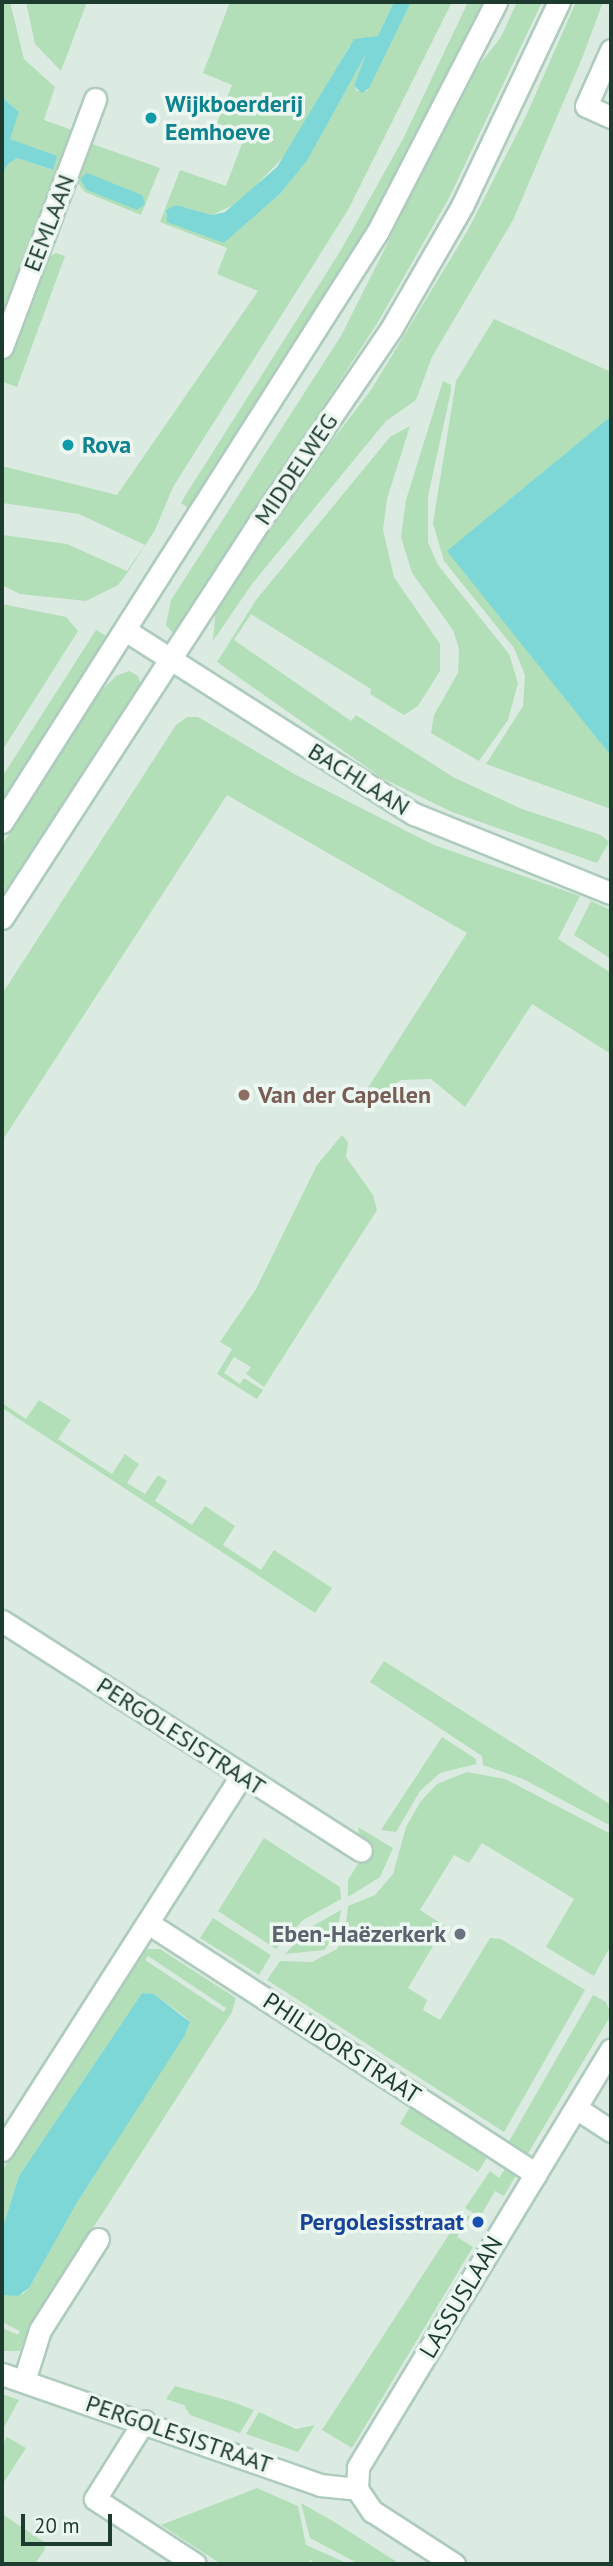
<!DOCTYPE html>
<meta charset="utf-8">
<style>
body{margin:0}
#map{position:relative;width:613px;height:2566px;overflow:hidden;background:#dcebe2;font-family:"PT Sans",sans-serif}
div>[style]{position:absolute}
.green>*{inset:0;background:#b2dfb8}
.water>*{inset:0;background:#7dd7d7}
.roads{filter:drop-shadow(2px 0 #aeccbd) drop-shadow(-2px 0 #aeccbd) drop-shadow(0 2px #aeccbd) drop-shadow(0 -2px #aeccbd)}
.street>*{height:21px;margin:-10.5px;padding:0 10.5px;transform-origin:10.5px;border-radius:10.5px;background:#fff}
.secondary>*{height:21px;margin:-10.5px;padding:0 10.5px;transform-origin:10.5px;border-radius:10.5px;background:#fff}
.dots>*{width:19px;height:19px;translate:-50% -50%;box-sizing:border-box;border:4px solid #edf7f1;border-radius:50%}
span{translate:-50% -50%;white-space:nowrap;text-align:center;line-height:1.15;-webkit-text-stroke:7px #edf7f1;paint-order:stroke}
.culture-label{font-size:24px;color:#0d838f;font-weight:700}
.left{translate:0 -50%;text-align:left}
.street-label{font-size:24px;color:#1d3b2f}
.education-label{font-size:24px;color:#785e54;font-weight:700}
.worship-label{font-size:24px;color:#5b616d;font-weight:700}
.right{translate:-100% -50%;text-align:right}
.transit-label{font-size:24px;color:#164399;font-weight:700}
.frame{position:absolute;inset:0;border:4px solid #1d3b2f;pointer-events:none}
.scale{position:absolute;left:21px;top:2514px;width:91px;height:32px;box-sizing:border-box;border:4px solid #1d3b2f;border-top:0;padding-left:9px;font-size:21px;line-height:24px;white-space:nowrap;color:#1d3b2f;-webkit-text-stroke:5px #edf7f1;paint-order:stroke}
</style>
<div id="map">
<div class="green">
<div style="clip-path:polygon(2px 2px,10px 2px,24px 59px,55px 87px,44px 120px,72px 130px,2px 333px,2px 177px,7px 165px,17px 158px,52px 170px,56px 156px,9px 139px,19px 112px,2px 97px)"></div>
<div style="clip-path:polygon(26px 2px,87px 2px,61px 71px,35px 44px)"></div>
<div style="clip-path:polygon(230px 2px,394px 2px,378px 36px,349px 46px,290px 150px,240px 202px,212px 215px,176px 205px,166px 212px,166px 217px,224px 243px,280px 194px,307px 161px,366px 54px,354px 86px,357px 91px,367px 91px,411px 2px,452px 2px,348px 210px,173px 487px,155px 530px,128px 572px,118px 585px,86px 601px,20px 594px,2px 585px,3px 535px,67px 544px,127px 571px,145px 545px,79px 514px,2px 503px,2px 466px,117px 495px,258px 291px,217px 274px,227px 248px,160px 222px,180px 170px,226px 186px,246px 133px,217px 123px,232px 85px,203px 73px)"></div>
<div style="clip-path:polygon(468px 2px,483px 2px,349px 264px,191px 510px,181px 503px,185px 496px,341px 250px,403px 139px)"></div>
<div style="clip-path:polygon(517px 2px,542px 2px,449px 198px,378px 322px,179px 628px,172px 632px,166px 625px,171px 600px,341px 336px,473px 73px,501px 37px)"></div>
<div style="clip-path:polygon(576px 2px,603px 2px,583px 56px,513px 220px,432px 357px,416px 400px,386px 421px,252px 584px,213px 641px,216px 605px,269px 523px,371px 390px,468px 230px,526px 116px)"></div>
<div style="clip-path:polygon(84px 141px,160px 168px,141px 215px,85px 192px,72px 176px)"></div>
<div style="clip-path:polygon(56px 253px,65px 256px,17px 387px,3px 382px,2px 366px,41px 261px)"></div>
<div style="clip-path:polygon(494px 319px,611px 372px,611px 416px,448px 551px,611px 756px,611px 809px,486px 764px,523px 706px,525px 675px,514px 648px,444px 561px,433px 523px,456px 381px)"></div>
<div style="clip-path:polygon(443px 381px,451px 385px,451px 391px,428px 496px,428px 542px,438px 565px,509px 654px,518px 683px,508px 720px,479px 761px,431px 733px,434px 715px,458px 673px,459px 649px,453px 630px,412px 573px,401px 537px,406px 500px)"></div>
<div style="clip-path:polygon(410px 426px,387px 499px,383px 530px,394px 577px,440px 644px,440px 671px,418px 706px,404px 715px,370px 694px,371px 689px,251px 614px,234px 640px,351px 721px,356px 715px,453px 777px,522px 809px,601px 835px,609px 842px,597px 863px,452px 812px,382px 778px,217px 662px,256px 600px,390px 437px)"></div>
<div style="clip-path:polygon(2px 604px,66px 617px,78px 631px,2px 751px)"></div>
<div style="clip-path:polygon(96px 630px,108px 637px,2px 802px,2px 777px)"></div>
<div style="clip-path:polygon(129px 671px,138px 676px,141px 686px,2px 903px,2px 845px,100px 692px,116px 676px)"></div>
<div style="clip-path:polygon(187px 717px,198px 717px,296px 775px,434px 845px,580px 896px,558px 939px,611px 973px,611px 1054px,532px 1004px,465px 1107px,431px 1079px,401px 1080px,379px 1096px,367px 1089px,467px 933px,227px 795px,2px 1141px,2px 994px,176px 725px)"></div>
<div style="clip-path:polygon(591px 901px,611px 910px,611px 959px,574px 935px)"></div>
<div style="clip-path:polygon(342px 1135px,348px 1142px,346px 1157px,373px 1195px,377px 1210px,264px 1387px,246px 1374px,251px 1367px,234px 1357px,224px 1373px,240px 1384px,244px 1378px,263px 1390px,257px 1399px,217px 1374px,232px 1349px,220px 1342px,256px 1289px,317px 1165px)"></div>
<div style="clip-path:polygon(39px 1400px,71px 1420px,58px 1439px,112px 1474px,125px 1454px,139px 1464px,127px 1483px,145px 1494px,158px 1475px,167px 1481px,155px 1501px,192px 1525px,205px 1506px,235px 1526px,223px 1545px,261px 1570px,274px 1550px,332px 1588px,315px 1613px,2px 1408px,2px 1403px,26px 1419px)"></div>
<div style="clip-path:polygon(384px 1661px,611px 1805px,611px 1826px,523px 1779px,483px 1765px,482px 1756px,370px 1682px)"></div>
<div style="clip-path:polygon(442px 1737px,476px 1759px,476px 1764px,440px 1773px,420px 1791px,396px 1832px,381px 1830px)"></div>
<div style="clip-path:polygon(467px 1772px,505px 1779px,611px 1834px,611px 1945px,594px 1976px,546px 1947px,574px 1899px,482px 1843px,469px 1863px,454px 1855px,420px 1910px,445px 1926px,408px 1988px,427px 2000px,423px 2010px,440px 2020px,490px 1938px,501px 1939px,585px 1990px,504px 2132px,267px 1980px,280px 1961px,312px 1962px,337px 1949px,345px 1933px,348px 1906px,375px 1895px,393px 1874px,406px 1827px,421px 1801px,437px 1784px)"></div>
<div style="clip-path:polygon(358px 1827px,393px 1848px,380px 1877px,348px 1897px,348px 1880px,370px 1845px,360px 1838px)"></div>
<div style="clip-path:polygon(264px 1838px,340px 1887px,341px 1899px,303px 1920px,276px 1949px,218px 1911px)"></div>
<div style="clip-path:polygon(341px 1910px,337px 1932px,324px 1950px,285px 1954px,311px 1927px)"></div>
<div style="clip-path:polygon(213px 1918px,271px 1955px,259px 1975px,200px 1938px)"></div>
<div style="clip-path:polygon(evenodd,148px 1949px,160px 1949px,236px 1998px,232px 2012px,28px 2329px,20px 2351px,2px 2351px,2px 2328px,18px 2335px,20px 2331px,2px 2322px,2px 2295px,23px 2294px,29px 2288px,78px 2201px,187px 2030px,190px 2022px,184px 2016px,154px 1994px,142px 1993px,19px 2176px,2px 2230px,2px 2171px,141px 1953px,148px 1949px,148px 1956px,226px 2008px,224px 2012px,145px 1960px,148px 1956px)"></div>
<div style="clip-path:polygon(593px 1995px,606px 2002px,611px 2015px,527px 2155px,508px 2143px)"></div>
<div style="clip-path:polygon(410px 2107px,488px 2156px,478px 2172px,400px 2124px)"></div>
<div style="clip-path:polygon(505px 2169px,516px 2175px,504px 2196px,495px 2191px,480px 2217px,465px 2208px,490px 2171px,499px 2178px)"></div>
<div style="clip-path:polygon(463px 2213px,470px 2217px,457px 2237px,473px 2247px,352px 2448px,322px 2430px)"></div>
<div style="clip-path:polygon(175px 2386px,230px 2401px,254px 2410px,240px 2433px,190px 2415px,184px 2405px,166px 2399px)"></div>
<div style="clip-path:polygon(2px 2394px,19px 2400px,2px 2431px)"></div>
<div style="clip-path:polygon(259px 2412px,296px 2429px,315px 2425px,298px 2452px,246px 2434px)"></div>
<div style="clip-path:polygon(7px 2437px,26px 2448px,2px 2485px,2px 2445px)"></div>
<div style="clip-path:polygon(257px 2488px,298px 2506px,306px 2545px,349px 2564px,313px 2564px,312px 2560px,305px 2564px,221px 2564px,161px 2525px)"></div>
<div style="clip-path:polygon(301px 2503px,336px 2523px,400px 2564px,359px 2564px,310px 2538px)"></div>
<div style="clip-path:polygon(2px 2514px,44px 2542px,45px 2549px,35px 2564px,2px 2564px)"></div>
</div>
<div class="water">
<div style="clip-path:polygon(394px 2px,411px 2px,369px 88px,362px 93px,354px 86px,366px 54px,307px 161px,280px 194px,224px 243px,167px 222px,166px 210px,176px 205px,212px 215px,225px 212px,277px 167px,354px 39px,378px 36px)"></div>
<div style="clip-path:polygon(2px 97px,19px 112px,10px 139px,57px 156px,53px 170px,17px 158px,7px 165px,2px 177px)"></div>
<div style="clip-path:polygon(87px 173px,142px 195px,145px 204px,137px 210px,87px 190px,80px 179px)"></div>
<div style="clip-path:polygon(611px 416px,611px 756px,447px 551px)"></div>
<div style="clip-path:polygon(142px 1993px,154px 1994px,190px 2022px,185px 2035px,78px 2201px,29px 2288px,18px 2296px,2px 2295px,2px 2230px,19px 2176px)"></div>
</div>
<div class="roads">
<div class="street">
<div style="left:611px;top:50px;width:61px;rotate:114.1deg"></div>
<div style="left:586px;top:106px;width:27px;rotate:24deg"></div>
<div style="left:2px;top:347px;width:265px;rotate:-69.4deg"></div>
<div style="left:2px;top:1621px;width:426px;rotate:32.6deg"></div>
<div style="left:148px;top:1923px;width:462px;rotate:32.9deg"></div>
<div style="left:576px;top:2108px;width:42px;rotate:33.3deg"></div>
<div style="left:2px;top:2150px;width:445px;rotate:-57.4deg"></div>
<div style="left:2px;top:2374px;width:337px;rotate:19.2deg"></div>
<div style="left:320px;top:2485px;width:37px;rotate:6deg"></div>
<div style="left:24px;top:2381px;width:53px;rotate:-72.6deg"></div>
<div style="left:40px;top:2330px;width:108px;rotate:-57.5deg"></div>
<div style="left:144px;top:2421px;width:92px;rotate:122.1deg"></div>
<div style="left:95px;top:2499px;width:119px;rotate:33deg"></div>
<div style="left:357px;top:2489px;width:22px;rotate:-87deg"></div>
<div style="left:358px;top:2467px;width:488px;rotate:-58.8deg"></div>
<div style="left:357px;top:2489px;width:27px;rotate:56deg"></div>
<div style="left:372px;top:2511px;width:98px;rotate:32.9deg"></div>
</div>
<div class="secondary">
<div style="left:125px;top:630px;width:343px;rotate:32.5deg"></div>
<div style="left:414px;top:814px;width:212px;rotate:21.9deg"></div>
<div style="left:2px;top:822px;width:700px;rotate:-57.54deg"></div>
<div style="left:378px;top:231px;width:258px;rotate:-62.7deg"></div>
<div style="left:2px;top:918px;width:477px;rotate:-57deg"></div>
<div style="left:262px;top:518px;width:229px;rotate:-55.7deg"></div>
<div style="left:391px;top:329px;width:142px;rotate:-60deg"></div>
<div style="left:462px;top:206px;width:226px;rotate:-64.6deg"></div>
</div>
</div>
<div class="dots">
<div style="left:151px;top:118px;background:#0f9aa8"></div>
<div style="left:68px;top:445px;background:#0f9aa8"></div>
<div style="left:244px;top:1095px;background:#8d6e63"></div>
<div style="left:460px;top:1934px;background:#6b7280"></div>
<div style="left:478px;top:2222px;background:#1a4fb4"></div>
</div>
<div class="culture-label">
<span class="left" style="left:165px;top:118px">Wijkboerderij<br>Eemhoeve</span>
<span class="left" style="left:82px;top:445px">Rova</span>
</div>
<div class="street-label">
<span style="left:49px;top:223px;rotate:-69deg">EEMLAAN</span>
<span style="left:296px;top:469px;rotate:-56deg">MIDDELWEG</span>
<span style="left:359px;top:779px;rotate:32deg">BACHLAAN</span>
<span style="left:181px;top:1736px;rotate:33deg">PERGOLESISTRAAT</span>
<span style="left:342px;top:2048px;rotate:33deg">PHILIDORSTRAAT</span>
<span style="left:461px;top:2297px;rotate:-59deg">LASSUSLAAN</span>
<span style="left:179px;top:2434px;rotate:19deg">PERGOLESISTRAAT</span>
</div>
<div class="education-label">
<span class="left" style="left:258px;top:1095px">Van der Capellen</span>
</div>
<div class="worship-label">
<span class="right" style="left:446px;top:1934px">Eben-Haëzerkerk</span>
</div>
<div class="transit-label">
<span class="right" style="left:464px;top:2222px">Pergolesisstraat</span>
</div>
<div class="frame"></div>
<div class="scale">20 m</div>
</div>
